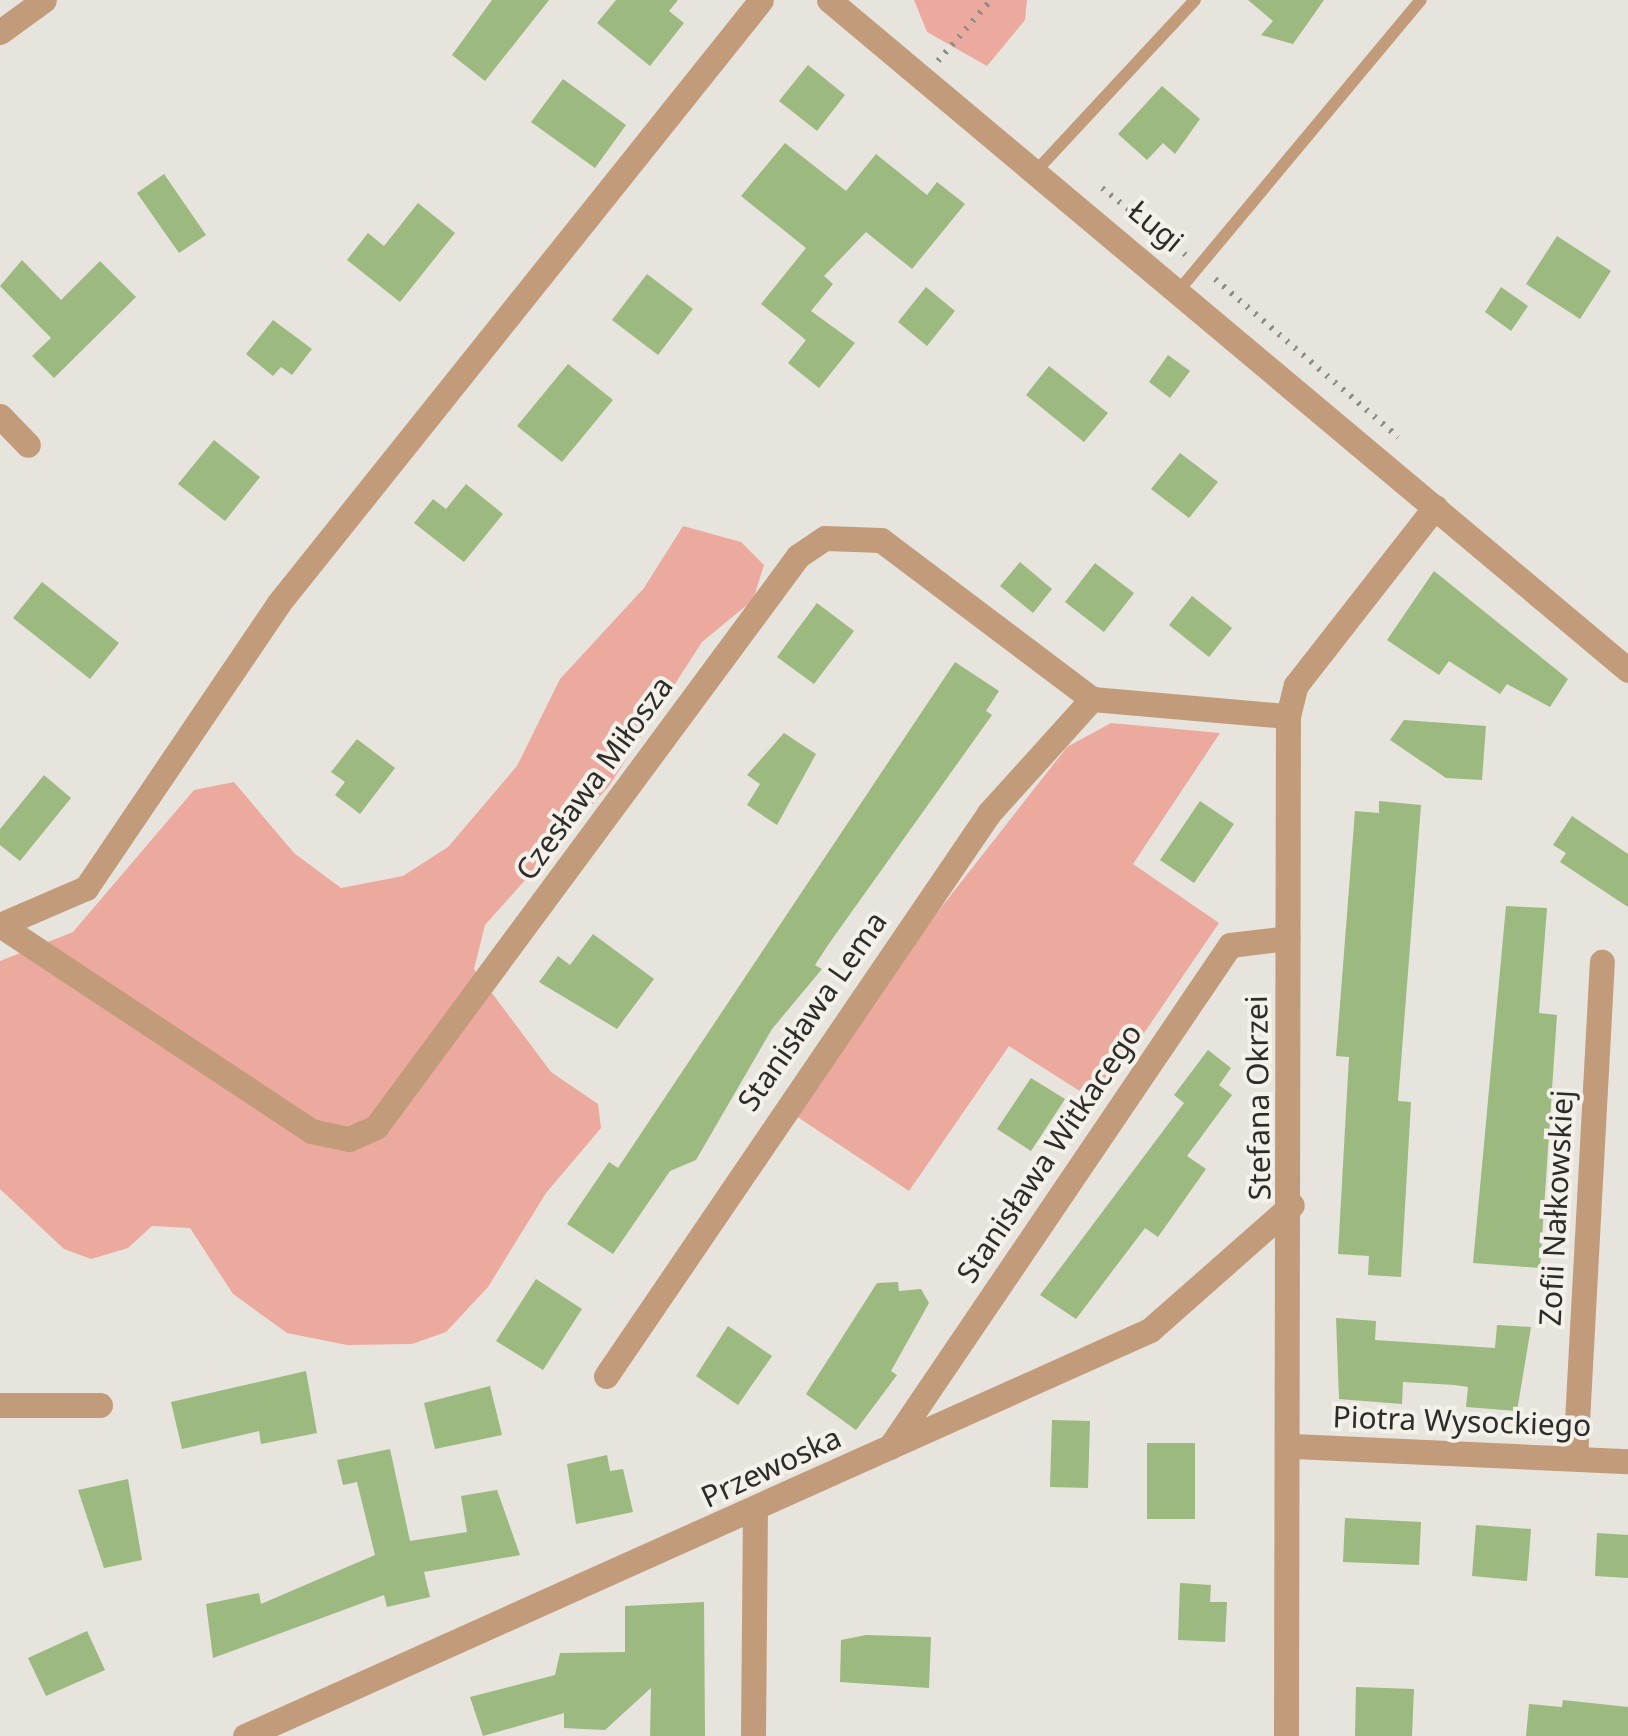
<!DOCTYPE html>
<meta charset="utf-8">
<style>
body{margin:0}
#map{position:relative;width:1628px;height:1736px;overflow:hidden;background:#e6e4dc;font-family:"Noto Sans",sans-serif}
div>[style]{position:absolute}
.green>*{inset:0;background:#ecaa9f}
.building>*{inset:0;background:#9cb980}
.path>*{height:6px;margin-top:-3px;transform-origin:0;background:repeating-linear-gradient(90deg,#908e88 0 2.5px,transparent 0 10.5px)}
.service>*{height:12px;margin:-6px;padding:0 6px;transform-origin:6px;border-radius:6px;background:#c29c7a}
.minor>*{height:25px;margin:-12.5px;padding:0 12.5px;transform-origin:12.5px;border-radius:12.5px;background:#c29c7a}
span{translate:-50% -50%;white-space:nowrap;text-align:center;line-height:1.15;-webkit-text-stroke:8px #f3f1e9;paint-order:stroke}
.street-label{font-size:30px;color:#2d2c29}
</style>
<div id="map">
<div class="green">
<div style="clip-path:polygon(914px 0,1027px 0,1025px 20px,987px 66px,927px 32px)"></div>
<div style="clip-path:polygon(683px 526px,741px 542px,764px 565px,753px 600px,702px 642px,609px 786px,485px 925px,474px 969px,551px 1072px,598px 1104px,601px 1128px,546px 1193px,488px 1287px,446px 1332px,412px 1344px,347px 1345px,287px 1333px,233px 1294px,190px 1228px,152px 1226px,128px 1248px,91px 1259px,64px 1249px,0 1189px,0 961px,73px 932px,194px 790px,234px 782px,294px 853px,341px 888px,403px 876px,448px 847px,517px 766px,560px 679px,644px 588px)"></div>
<div style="clip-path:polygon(1111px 723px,1220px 733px,1133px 864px,1219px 923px,1097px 1102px,1009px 1046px,909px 1191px,784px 1108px,1067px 747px)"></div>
</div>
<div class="building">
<div style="clip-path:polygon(492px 0,549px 0,485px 81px,452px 55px)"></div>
<div style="clip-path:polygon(616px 0,678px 0,669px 11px,684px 23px,650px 66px,597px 23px)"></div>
<div style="clip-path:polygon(1248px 0,1324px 0,1293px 44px,1261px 35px,1273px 21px)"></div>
<div style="clip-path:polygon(808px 65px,845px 95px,817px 131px,779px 101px)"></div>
<div style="clip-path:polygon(563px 79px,626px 125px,595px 168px,531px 122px)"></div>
<div style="clip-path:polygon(1162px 86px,1200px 119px,1175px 154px,1163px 143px,1147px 160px,1118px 134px)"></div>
<div style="clip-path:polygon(785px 143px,846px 191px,876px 154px,927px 195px,937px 182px,965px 204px,912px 269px,866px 232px,824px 276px,833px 284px,811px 311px,855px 343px,819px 388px,788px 363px,806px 340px,761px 304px,806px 248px,741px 196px)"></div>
<div style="clip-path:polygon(164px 174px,206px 235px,179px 253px,137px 193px)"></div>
<div style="clip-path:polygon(418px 203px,455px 233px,400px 302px,347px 260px,368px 233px,384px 246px)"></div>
<div style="clip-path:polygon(1557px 236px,1611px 271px,1580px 319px,1526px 284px)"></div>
<div style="clip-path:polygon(22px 260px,61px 300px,100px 261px,136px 297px,54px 378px,32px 356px,51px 338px,0 286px)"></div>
<div style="clip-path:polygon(647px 274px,693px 309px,658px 355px,612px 320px)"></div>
<div style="clip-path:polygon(926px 287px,955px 311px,927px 346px,898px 322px)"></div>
<div style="clip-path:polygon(1501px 287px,1528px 306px,1511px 331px,1485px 312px)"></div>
<div style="clip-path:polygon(273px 320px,312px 349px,292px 375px,281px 367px,273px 376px,246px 354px)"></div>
<div style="clip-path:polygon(1168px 355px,1190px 371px,1170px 398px,1149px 382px)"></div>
<div style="clip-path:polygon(568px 364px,613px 400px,562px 462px,517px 426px)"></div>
<div style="clip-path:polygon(1049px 366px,1108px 413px,1084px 442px,1026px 395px)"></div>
<div style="clip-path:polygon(214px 440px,260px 477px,225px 521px,178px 484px)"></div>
<div style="clip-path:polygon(1180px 453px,1218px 482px,1189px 518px,1151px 489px)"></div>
<div style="clip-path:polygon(466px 484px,503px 514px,464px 562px,414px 523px,433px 499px,446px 509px)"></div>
<div style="clip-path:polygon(1020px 562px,1052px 589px,1033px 613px,1000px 586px)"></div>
<div style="clip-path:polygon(1095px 563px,1134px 593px,1104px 632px,1065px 602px)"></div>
<div style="clip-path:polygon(1434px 571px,1568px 679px,1550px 707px,1507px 684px,1500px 694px,1449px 661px,1439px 675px,1387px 640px)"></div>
<div style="clip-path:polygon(42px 582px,119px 643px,90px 679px,13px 618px)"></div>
<div style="clip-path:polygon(1192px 596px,1232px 628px,1209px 657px,1169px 625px)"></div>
<div style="clip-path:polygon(817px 603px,854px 631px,814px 684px,777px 657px)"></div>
<div style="clip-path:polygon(955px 662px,999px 691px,986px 711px,992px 715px,828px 945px,815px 965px,822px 969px,772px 1029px,696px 1160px,670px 1171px,613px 1254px,567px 1224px,609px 1162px,618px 1168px)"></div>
<div style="clip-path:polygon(1404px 720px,1486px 726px,1482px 780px,1446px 778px,1390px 740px)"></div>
<div style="clip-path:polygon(784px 733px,816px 754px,777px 825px,747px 805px,760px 784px,747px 775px)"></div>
<div style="clip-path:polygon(357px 739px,395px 768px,360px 814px,335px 795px,345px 782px,331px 772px)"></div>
<div style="clip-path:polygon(44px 775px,71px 798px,20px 861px,0 845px,0 829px)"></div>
<div style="clip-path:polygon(1200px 801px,1234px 824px,1194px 883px,1160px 860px)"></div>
<div style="clip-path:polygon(1379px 801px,1421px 805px,1398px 1101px,1411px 1102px,1401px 1277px,1368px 1275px,1369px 1256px,1338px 1254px,1349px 1057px,1336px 1056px,1355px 811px,1379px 813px)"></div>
<div style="clip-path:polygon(1572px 816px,1628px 854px,1628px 907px,1560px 862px,1566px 853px,1553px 845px)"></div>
<div style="clip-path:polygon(1506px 906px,1547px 908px,1539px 1013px,1557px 1015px,1540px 1268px,1473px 1263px)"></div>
<div style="clip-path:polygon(593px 934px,654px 979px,617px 1029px,539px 982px,558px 956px,570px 965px)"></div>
<div style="clip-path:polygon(1208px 1050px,1231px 1068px,1219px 1085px,1232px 1095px,1187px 1156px,1206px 1169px,1158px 1237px,1145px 1228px,1076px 1319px,1040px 1295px,1184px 1103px,1174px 1095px)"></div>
<div style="clip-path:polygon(1031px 1078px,1065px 1099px,1031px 1151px,997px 1129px)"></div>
<div style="clip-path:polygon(536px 1279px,582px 1309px,543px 1370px,496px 1341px)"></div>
<div style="clip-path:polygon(898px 1282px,899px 1291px,921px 1289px,929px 1303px,891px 1371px,897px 1375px,856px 1430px,806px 1394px,877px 1283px)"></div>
<div style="clip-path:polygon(1336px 1318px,1376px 1321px,1375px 1340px,1495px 1348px,1497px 1325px,1531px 1327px,1517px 1411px,1466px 1407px,1468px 1387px,1455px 1385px,1403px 1382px,1402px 1404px,1339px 1399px)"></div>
<div style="clip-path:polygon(728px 1326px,772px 1356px,738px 1405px,696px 1376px)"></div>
<div style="clip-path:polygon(306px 1371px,317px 1433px,261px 1444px,259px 1431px,182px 1449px,171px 1402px)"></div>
<div style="clip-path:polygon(490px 1386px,502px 1435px,435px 1449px,424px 1403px)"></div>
<div style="clip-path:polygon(1052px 1420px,1090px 1421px,1088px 1488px,1050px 1487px)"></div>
<div style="clip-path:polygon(1147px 1443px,1195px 1443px,1195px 1519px,1147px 1519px)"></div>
<div style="clip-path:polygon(390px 1449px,410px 1541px,467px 1532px,461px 1496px,497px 1490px,520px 1555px,424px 1572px,430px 1597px,387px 1607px,384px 1595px,213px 1658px,206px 1604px,259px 1593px,261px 1604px,375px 1555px,357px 1482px,343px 1485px,337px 1460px)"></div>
<div style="clip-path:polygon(607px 1455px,610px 1471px,623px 1469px,633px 1512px,576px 1524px,567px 1464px)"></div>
<div style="clip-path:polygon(128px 1479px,142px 1560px,104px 1568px,78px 1490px)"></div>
<div style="clip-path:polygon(1345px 1518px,1421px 1522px,1419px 1565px,1343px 1562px)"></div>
<div style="clip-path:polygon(1476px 1525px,1531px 1529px,1527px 1581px,1472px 1576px)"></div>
<div style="clip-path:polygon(1597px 1533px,1628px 1535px,1628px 1578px,1595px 1576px)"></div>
<div style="clip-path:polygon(1180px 1583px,1211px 1585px,1210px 1602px,1227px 1602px,1225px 1642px,1178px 1640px)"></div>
<div style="clip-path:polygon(704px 1602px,705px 1736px,650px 1736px,651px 1688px,605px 1730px,564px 1728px,564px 1713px,483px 1736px,470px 1697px,555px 1675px,560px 1653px,625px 1652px,625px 1606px)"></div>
<div style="clip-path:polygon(87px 1631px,105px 1670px,46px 1696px,28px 1658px)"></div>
<div style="clip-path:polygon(866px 1635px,931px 1637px,929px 1688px,840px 1682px,841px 1640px)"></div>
<div style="clip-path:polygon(1356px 1687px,1414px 1689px,1412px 1736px,1355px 1736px)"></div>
<div style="clip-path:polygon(1563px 1700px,1628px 1707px,1628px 1736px,1526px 1736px,1529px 1704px,1562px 1707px)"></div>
</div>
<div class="path">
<div style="left:938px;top:61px;width:81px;rotate:-49deg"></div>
<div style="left:1102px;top:188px;width:107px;rotate:38.6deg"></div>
<div style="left:1215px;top:279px;width:242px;rotate:40.8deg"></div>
</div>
<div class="service">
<div style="left:1037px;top:170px;width:232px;rotate:-47.1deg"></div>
<div style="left:1180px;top:289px;width:376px;rotate:-50.2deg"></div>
</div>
<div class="minor">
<div style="left:829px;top:0;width:1043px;rotate:39.98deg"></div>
<div style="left:0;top:32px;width:54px;rotate:-36deg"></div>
<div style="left:0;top:416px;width:40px;rotate:46deg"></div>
<div style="left:0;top:925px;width:373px;rotate:33.5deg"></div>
<div style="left:311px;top:1131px;width:39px;rotate:12deg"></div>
<div style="left:349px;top:1139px;width:30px;rotate:-24deg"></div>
<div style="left:376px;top:1127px;width:710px;rotate:-53.53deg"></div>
<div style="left:798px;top:556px;width:32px;rotate:-34deg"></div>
<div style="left:825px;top:538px;width:56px;rotate:2deg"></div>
<div style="left:881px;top:540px;width:264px;rotate:37deg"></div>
<div style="left:1092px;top:699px;width:197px;rotate:5deg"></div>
<div style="left:0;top:925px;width:94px;rotate:-23.3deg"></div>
<div style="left:86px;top:888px;width:343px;rotate:-55.9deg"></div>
<div style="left:278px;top:604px;width:773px;rotate:-51.35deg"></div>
<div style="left:606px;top:1376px;width:681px;rotate:-55.77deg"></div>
<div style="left:989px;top:813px;width:154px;rotate:-47.9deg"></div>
<div style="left:0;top:1405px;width:100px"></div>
<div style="left:1293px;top:1446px;width:335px;rotate:2.6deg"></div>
<div style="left:890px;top:1447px;width:606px;rotate:-55.89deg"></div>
<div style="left:1230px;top:945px;width:58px;rotate:-6.9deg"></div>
<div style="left:1575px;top:1458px;width:497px;rotate:-86.9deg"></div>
<div style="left:245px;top:1736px;width:992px;rotate:-24.16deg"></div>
<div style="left:1150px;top:1330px;width:189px;rotate:-41.4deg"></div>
<div style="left:753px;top:1736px;width:224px;rotate:-89.5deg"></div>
<div style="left:1286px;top:1736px;width:1020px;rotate:-89.89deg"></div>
<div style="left:1288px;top:716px;width:32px;rotate:-76deg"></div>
<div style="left:1296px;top:685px;width:226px;rotate:-52deg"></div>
</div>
<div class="street-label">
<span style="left:1156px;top:226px;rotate:40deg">Ługi</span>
<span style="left:594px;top:778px;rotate:-54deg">Czesława Miłosza</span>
<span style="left:812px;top:1011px;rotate:-55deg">Stanisława Lema</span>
<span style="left:1258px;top:1098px;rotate:-91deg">Stefana Okrzei</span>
<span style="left:1049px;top:1153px;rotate:-56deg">Stanisława Witkacego</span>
<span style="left:1556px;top:1208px;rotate:-87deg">Zofii Nałkowskiej</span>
<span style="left:1462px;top:1421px;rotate:2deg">Piotra Wysockiego</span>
<span style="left:771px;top:1467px;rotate:-25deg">Przewoska</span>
</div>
</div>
